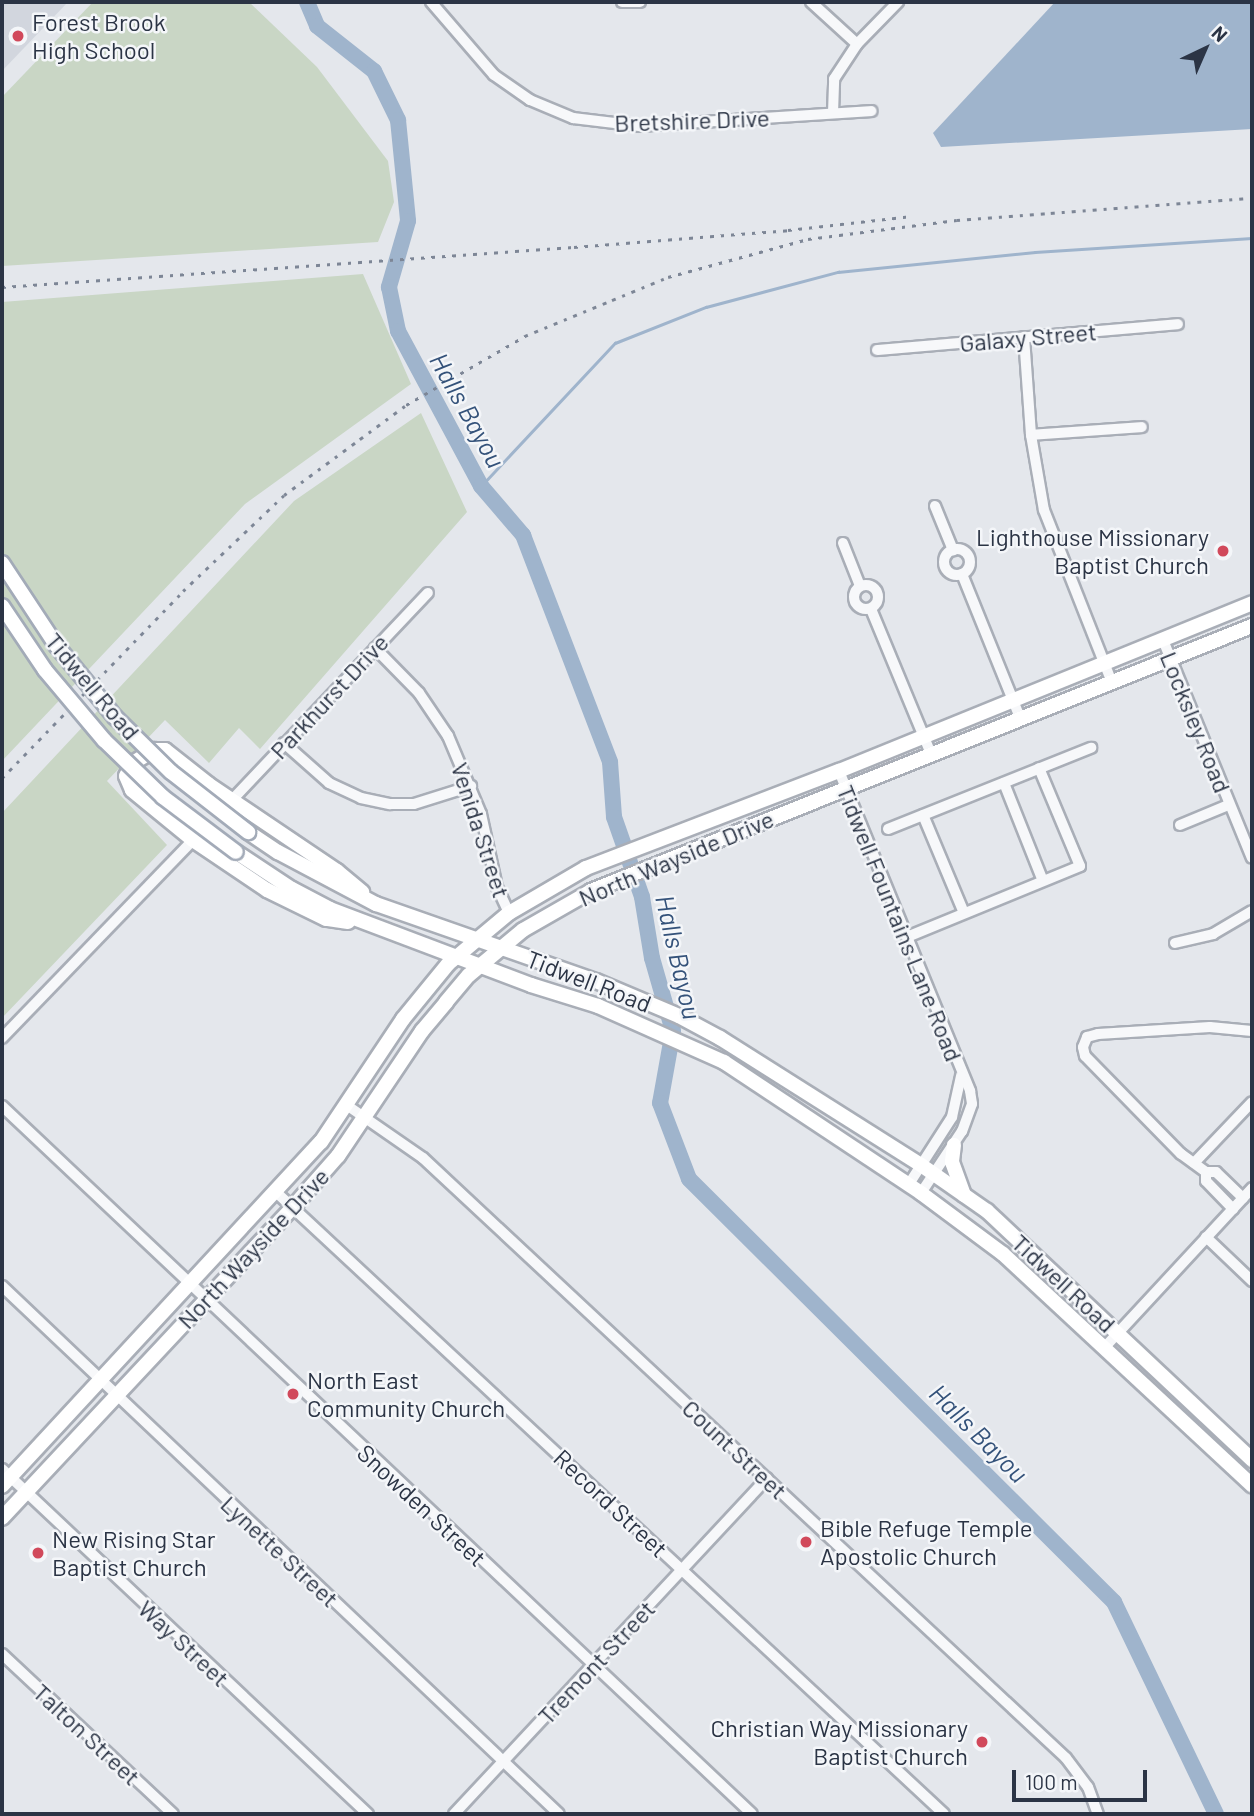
<!DOCTYPE html>
<style>
body{margin:0}
#map{position:relative;width:1254px;height:1816px;overflow:hidden;background:#e4e7ec;font-family:Barlow,sans-serif}
div>[style]{position:absolute}
.built>*{inset:0;background:#d2d6de}
.green>*{inset:0;background:#c9d6c5}
.water>*{inset:0;background:#9fb4cc}
.stream>*{height:2.5px;margin:-1.25px;padding:0 1.25px;transform-origin:1.25px;border-radius:1.25px;background:#9fb4cc}
.river>*{height:16px;margin:-8px;padding:0 8px;transform-origin:8px;border-radius:8px;background:#9fb4cc}
.roads{filter:drop-shadow(2px 0 #a9aeb7) drop-shadow(-2px 0 #a9aeb7) drop-shadow(0 2px #a9aeb7) drop-shadow(0 -2px #a9aeb7)}
.minor>*{height:10px;margin:-5px;padding:0 5px;transform-origin:5px;border-radius:5px;background:#f7f8fa}
.minor>.ring{margin:-5px;padding:0;box-sizing:content-box;background:none;border:10px solid #f7f8fa;border-radius:50%}
.major>*{height:14px;margin:-7px;padding:0 7px;transform-origin:7px;border-radius:7px;background:#fff}
.rail>*{height:2.5px;margin-top:-1.25px;transform-origin:0;background:repeating-linear-gradient(90deg,#7d8696 0 3.5px,transparent 0 10.5px)}
.bridges{filter:drop-shadow(2px 0 #a3abb8) drop-shadow(-2px 0 #a3abb8) drop-shadow(0 2px #a3abb8) drop-shadow(0 -2px #a3abb8)}
.major-bridge>*{height:14px;margin:-7px;padding:0 7px;transform-origin:7px;border-radius:7px;background:#fff}
.dots>*{width:19px;height:19px;translate:-50% -50%;box-sizing:border-box;border:4px solid #f4f6f9;border-radius:50%}
span{translate:-50% -50%;white-space:nowrap;text-align:center;line-height:1.15;-webkit-text-stroke:5px #f4f6f9;paint-order:stroke}
.poi-label{font-size:24px;color:#2b3445}
.left{translate:0 -50%;text-align:left}
.right{translate:-100% -50%;text-align:right}
.street-label{font-size:24px;color:#2b3445}
.water-label{font-size:26px;color:#34527a;font-style:italic}
.frame{position:absolute;inset:0;border:4px solid #2b3445;pointer-events:none}
.north{position:absolute;left:1170px;top:14px;width:70px;height:70px;-webkit-text-stroke:5px #f4f6f9;paint-order:stroke;rotate:44deg;font-size:19px;font-weight:700;line-height:28px;text-align:center;color:#2b3445}
.north::after{content:'';display:block;margin:auto;width:24px;height:32px;background:#2b3445;clip-path:polygon(50% 0,100% 100%,50% 72%,0 100%)}
.scale{position:absolute;left:1012px;top:1770px;width:135px;height:32px;box-sizing:border-box;border:4px solid #2b3445;border-top:0;padding-left:9px;font-size:21px;line-height:24px;white-space:nowrap;color:#2b3445;-webkit-text-stroke:5px #f4f6f9;paint-order:stroke}
</style>
<div id="map">
<div class="built">
<div style="clip-path:polygon(2px 2px,68px 2px,2px 71px)"></div>
</div>
<div class="green">
<div style="clip-path:polygon(93px 2px,249px 2px,317px 67px,388px 161px,394px 202px,378px 242px,2px 266px,2px 97px)"></div>
<div style="clip-path:polygon(363px 274px,411px 384px,245px 504px,2px 761px,2px 302px)"></div>
<div style="clip-path:polygon(421px 413px,467px 512px,260px 749px,239px 728px,209px 763px,165px 720px,107px 781px,167px 845px,2px 1018px,2px 813px,294px 501px)"></div>
</div>
<div class="water">
<div style="clip-path:polygon(1055px 2px,1252px 2px,1252px 129px,941px 147px,933px 133px)"></div>
</div>
<div class="stream">
<div style="left:481px;top:486px;width:196px;rotate:-46.9deg"></div>
<div style="left:615px;top:343px;width:98px;rotate:-21.6deg"></div>
<div style="left:706px;top:307px;width:137px;rotate:-14.9deg"></div>
<div style="left:838px;top:272px;width:198px;rotate:-5.8deg"></div>
<div style="left:1035px;top:252px;width:217px;rotate:-3.7deg"></div>
</div>
<div class="river">
<div style="left:307px;top:2px;width:26px;rotate:67deg"></div>
<div style="left:317px;top:26px;width:73px;rotate:38.3deg"></div>
<div style="left:374px;top:71px;width:55px;rotate:63.9deg"></div>
<div style="left:398px;top:120px;width:101px;rotate:84.3deg"></div>
<div style="left:408px;top:221px;width:69px;rotate:106.1deg"></div>
<div style="left:389px;top:287px;width:45px;rotate:78.4deg"></div>
<div style="left:398px;top:331px;width:176px;rotate:61.8deg"></div>
<div style="left:481px;top:486px;width:65px;rotate:49.4deg"></div>
<div style="left:523px;top:535px;width:243px;rotate:69deg"></div>
<div style="left:610px;top:762px;width:55px;rotate:85.8deg"></div>
<div style="left:614px;top:817px;width:85px;rotate:70.7deg"></div>
<div style="left:642px;top:897px;width:62px;rotate:80.7deg"></div>
<div style="left:652px;top:958px;width:76px;rotate:74deg"></div>
<div style="left:673px;top:1031px;width:73px;rotate:100.2deg"></div>
<div style="left:660px;top:1103px;width:81px;rotate:69.1deg"></div>
<div style="left:689px;top:1179px;width:600px;rotate:44.86deg"></div>
<div style="left:1114px;top:1602px;width:235px;rotate:64.3deg"></div>
</div>
<div class="roads">
<div class="minor">
<div style="left:431px;top:2px;width:96px;rotate:49.2deg"></div>
<div style="left:494px;top:75px;width:44px;rotate:34.8deg"></div>
<div style="left:530px;top:100px;width:47px;rotate:22.7deg"></div>
<div style="left:573px;top:118px;width:67px;rotate:6.8deg"></div>
<div style="left:640px;top:126px;width:232px;rotate:-3.7deg"></div>
<div style="left:622px;top:2px;width:18px"></div>
<div style="left:811px;top:2px;width:62px;rotate:42.4deg"></div>
<div style="left:833px;top:113px;width:34px;rotate:-88deg"></div>
<div style="left:834px;top:79px;width:42px;rotate:-56.7deg"></div>
<div style="left:857px;top:44px;width:59px;rotate:-45.7deg"></div>
<div style="left:1024px;top:337px;width:98px;rotate:85.9deg"></div>
<div style="left:1031px;top:435px;width:76px;rotate:80.2deg"></div>
<div style="left:1044px;top:510px;width:186px;rotate:68.5deg"></div>
<div style="left:877px;top:350px;width:302px;rotate:-4.9deg"></div>
<div style="left:1031px;top:435px;width:111px;rotate:-4.1deg"></div>
<div style="left:935px;top:506px;width:48px;rotate:67.8deg"></div>
<div style="left:843px;top:543px;width:46px;rotate:68.4deg"></div>
<div class="ring" style="left:944px;top:549px;width:16px;height:16px"></div>
<div style="left:962px;top:574px;width:157px;rotate:68deg"></div>
<div class="ring" style="left:854px;top:585px;width:14px;height:14px"></div>
<div style="left:871px;top:609px;width:159px;rotate:67.5deg"></div>
<div style="left:1163px;top:640px;width:235px;rotate:67.8deg"></div>
<div style="left:375px;top:648px;width:63px;rotate:45.6deg"></div>
<div style="left:419px;top:693px;width:52px;rotate:56deg"></div>
<div style="left:448px;top:736px;width:85px;rotate:67.1deg"></div>
<div style="left:481px;top:814px;width:75px;rotate:77.6deg"></div>
<div style="left:497px;top:887px;width:29px;rotate:65deg"></div>
<div style="left:284px;top:743px;width:60px;rotate:41.6deg"></div>
<div style="left:329px;top:783px;width:35px;rotate:25deg"></div>
<div style="left:361px;top:798px;width:30px;rotate:12deg"></div>
<div style="left:390px;top:804px;width:24px"></div>
<div style="left:414px;top:804px;width:60px;rotate:-17.5deg"></div>
<div style="left:839px;top:771px;width:346px;rotate:67.7deg"></div>
<div style="left:970px;top:1091px;width:13px;rotate:81deg"></div>
<div style="left:972px;top:1104px;width:29px;rotate:110deg"></div>
<div style="left:962px;top:1131px;width:74px;rotate:123.5deg"></div>
<div style="left:1004px;top:783px;width:105px;rotate:68.3deg"></div>
<div style="left:232px;top:800px;width:285px;rotate:-46.6deg"></div>
<div style="left:923px;top:815px;width:106px;rotate:67.3deg"></div>
<div style="left:1180px;top:825px;width:52px;rotate:-22.6deg"></div>
<div style="left:888px;top:829px;width:219px;rotate:-21.8deg"></div>
<div style="left:907px;top:937px;width:187px;rotate:-22.3deg"></div>
<div style="left:1080px;top:866px;width:106px;rotate:-112.7deg"></div>
<div style="left:1175px;top:943px;width:39px;rotate:-13deg"></div>
<div style="left:1213px;top:934px;width:45px;rotate:-30.5deg"></div>
<div style="left:2px;top:1038px;width:275px;rotate:-46deg"></div>
<div style="left:2px;top:1106px;width:1031px;rotate:43.35deg"></div>
<div style="left:348px;top:1106px;width:91px;rotate:34.7deg"></div>
<div style="left:423px;top:1158px;width:879px;rotate:43.02deg"></div>
<div style="left:1066px;top:1758px;width:36px;rotate:53deg"></div>
<div style="left:1088px;top:1787px;width:29px;rotate:70deg"></div>
<div style="left:1194px;top:1163px;width:84px;rotate:-46.4deg"></div>
<div style="left:1206px;top:1172px;width:9px;rotate:90deg"></div>
<div style="left:1206px;top:1181px;width:39px;rotate:46deg"></div>
<div style="left:909px;top:1184px;width:80px;rotate:-57.3deg"></div>
<div style="left:952px;top:1117px;width:42px;rotate:-77.6deg"></div>
<div style="left:277px;top:1193px;width:911px;rotate:42.95deg"></div>
<div style="left:1243px;top:1198px;width:37px;rotate:-136deg"></div>
<div style="left:1216px;top:1172px;width:10px;rotate:180deg"></div>
<div style="left:1206px;top:1172px;width:31px;rotate:-144deg"></div>
<div style="left:1181px;top:1154px;width:137px;rotate:-134.4deg"></div>
<div style="left:1085px;top:1056px;width:9px;rotate:-103deg"></div>
<div style="left:1083px;top:1047px;width:11px;rotate:-68deg"></div>
<div style="left:1087px;top:1037px;width:11px;rotate:-15deg"></div>
<div style="left:1098px;top:1034px;width:112px;rotate:-3.6deg"></div>
<div style="left:1210px;top:1027px;width:42px;rotate:5.4deg"></div>
<div style="left:1206px;top:1237px;width:64px;rotate:43.7deg"></div>
<div style="left:2px;top:1286px;width:767px;rotate:43.47deg"></div>
<div style="left:1104px;top:1348px;width:218px;rotate:-47.2deg"></div>
<div style="left:2px;top:1469px;width:503px;rotate:43.31deg"></div>
<div style="left:2px;top:1654px;width:234px;rotate:43.1deg"></div>
<div style="left:454px;top:1814px;width:459px;rotate:-47deg"></div>
</div>
<div class="major">
<div style="left:248px;top:832px;width:36px;rotate:34deg"></div>
<div style="left:278px;top:852px;width:111px;rotate:28deg"></div>
<div style="left:376px;top:904px;width:233px;rotate:19.3deg"></div>
<div style="left:596px;top:981px;width:90px;rotate:22.9deg"></div>
<div style="left:679px;top:1016px;width:47px;rotate:28.2deg"></div>
<div style="left:720px;top:1038px;width:238px;rotate:32.3deg"></div>
<div style="left:921px;top:1165px;width:80px;rotate:34.9deg"></div>
<div style="left:987px;top:1211px;width:364px;rotate:43.2deg"></div>
<div style="left:236px;top:852px;width:67px;rotate:33.5deg"></div>
<div style="left:292px;top:889px;width:43px;rotate:27.8deg"></div>
<div style="left:330px;top:909px;width:215px;rotate:20.7deg"></div>
<div style="left:531px;top:985px;width:70px;rotate:17.4deg"></div>
<div style="left:598px;top:1006px;width:138px;rotate:24deg"></div>
<div style="left:724px;top:1062px;width:237px;rotate:33.6deg"></div>
<div style="left:921px;top:1193px;width:102px;rotate:36.6deg"></div>
<div style="left:1003px;top:1254px;width:340px;rotate:42.9deg"></div>
<div style="left:348px;top:922px;width:22px;rotate:-172deg"></div>
<div style="left:326px;top:919px;width:66px;rotate:-153.8deg"></div>
<div style="left:267px;top:890px;width:89px;rotate:-146deg"></div>
<div style="left:193px;top:840px;width:79px;rotate:-140.7deg"></div>
<div style="left:132px;top:790px;width:15px;rotate:-113deg"></div>
<div style="left:126px;top:776px;width:15px;rotate:-62deg"></div>
<div style="left:133px;top:763px;width:25px;rotate:-32deg"></div>
<div style="left:154px;top:750px;width:11px"></div>
<div style="left:165px;top:750px;width:55px;rotate:38.3deg"></div>
<div style="left:208px;top:784px;width:156px;rotate:34deg"></div>
<div style="left:337px;top:871px;width:33px;rotate:40deg"></div>
<div style="left:954px;top:1145px;width:17px;rotate:97deg"></div>
<div style="left:952px;top:1162px;width:35px;rotate:70deg"></div>
<div style="left:2px;top:1486px;width:469px;rotate:-47.2deg"></div>
<div style="left:321px;top:1142px;width:148px;rotate:-56.3deg"></div>
<div style="left:403px;top:1019px;width:71px;rotate:-50.7deg"></div>
<div style="left:448px;top:964px;width:80px;rotate:-39.9deg"></div>
<div style="left:509px;top:913px;width:89px;rotate:-30.3deg"></div>
<div style="left:586px;top:868px;width:271px;rotate:-21deg"></div>
<div style="left:839px;top:771px;width:446px;rotate:-22.1deg"></div>
<div style="left:2px;top:1518px;width:426px;rotate:-46.9deg"></div>
<div style="left:293px;top:1207px;width:68px;rotate:-48.6deg"></div>
<div style="left:338px;top:1156px;width:151px;rotate:-56.1deg"></div>
<div style="left:422px;top:1031px;width:38px;rotate:-50deg"></div>
<div style="left:446px;top:1002px;width:35px;rotate:-50deg"></div>
<div style="left:469px;top:975px;width:70px;rotate:-39.8deg"></div>
<div style="left:523px;top:930px;width:78px;rotate:-29.8deg"></div>
<div style="left:591px;top:891px;width:712px;rotate:-21.85deg"></div>
</div>
</div>
<div class="rail">
<div style="left:2px;top:287px;width:573px;rotate:-4deg"></div>
<div style="left:574px;top:247px;width:215px;rotate:-4.5deg"></div>
<div style="left:788px;top:230px;width:125px;rotate:-6.4deg"></div>
<div style="left:2px;top:778px;width:260px;rotate:-45.9deg"></div>
<div style="left:183px;top:591px;width:139px;rotate:-43.5deg"></div>
<div style="left:284px;top:495px;width:152px;rotate:-36.4deg"></div>
<div style="left:406px;top:405px;width:138px;rotate:-30.1deg"></div>
<div style="left:525px;top:336px;width:155px;rotate:-22.4deg"></div>
<div style="left:668px;top:277px;width:145px;rotate:-15.2deg"></div>
<div style="left:808px;top:239px;width:150px;rotate:-7.3deg"></div>
<div style="left:957px;top:220px;width:296px;rotate:-4.3deg"></div>
</div>
<div class="bridges">
<div class="major-bridge">
<div style="left:2px;top:563px;width:98px;rotate:56.6deg"></div>
<div style="left:56px;top:645px;width:93px;rotate:50.7deg"></div>
<div style="left:115px;top:717px;width:78px;rotate:44.5deg"></div>
<div style="left:171px;top:772px;width:98px;rotate:37.9deg"></div>
<div style="left:2px;top:606px;width:77px;rotate:56.1deg"></div>
<div style="left:45px;top:670px;width:92px;rotate:49.9deg"></div>
<div style="left:104px;top:740px;width:82px;rotate:44deg"></div>
<div style="left:163px;top:797px;width:91px;rotate:37deg"></div>
</div>
</div>
<div class="dots">
<div style="left:18px;top:36px;background:#d1495b"></div>
<div style="left:1223px;top:551px;background:#d1495b"></div>
<div style="left:293px;top:1394px;background:#d1495b"></div>
<div style="left:806px;top:1542px;background:#d1495b"></div>
<div style="left:38px;top:1553px;background:#d1495b"></div>
<div style="left:982px;top:1742px;background:#d1495b"></div>
</div>
<div class="poi-label">
<span class="left" style="left:32px;top:36px">Forest Brook<br>High School</span>
<span class="right" style="left:1209px;top:551px">Lighthouse Missionary<br>Baptist Church</span>
<span class="left" style="left:307px;top:1394px">North East<br>Community Church</span>
<span class="left" style="left:820px;top:1542px">Bible Refuge Temple<br>Apostolic Church</span>
<span class="left" style="left:52px;top:1553px">New Rising Star<br>Baptist Church</span>
<span class="right" style="left:968px;top:1742px">Christian Way Missionary<br>Baptist Church</span>
</div>
<div class="street-label">
<span style="left:692px;top:120px;rotate:-2deg">Bretshire Drive</span>
<span style="left:1028px;top:337px;rotate:-5deg">Galaxy Street</span>
<span style="left:93px;top:686px;rotate:50deg">Tidwell Road</span>
<span style="left:329px;top:696px;rotate:-47deg">Parkhurst Drive</span>
<span style="left:1196px;top:722px;rotate:68deg">Locksley Road</span>
<span style="left:481px;top:830px;rotate:72deg">Venida Street</span>
<span style="left:676px;top:858px;rotate:-23deg">North Wayside Drive</span>
<span style="left:900px;top:923px;rotate:68deg">Tidwell Fountains Lane Road</span>
<span style="left:589px;top:981px;rotate:21deg">Tidwell Road</span>
<span style="left:253px;top:1248px;rotate:-47deg">North Wayside Drive</span>
<span style="left:1064px;top:1283px;rotate:43deg">Tidwell Road</span>
<span style="left:735px;top:1449px;rotate:43deg">Count Street</span>
<span style="left:611px;top:1503px;rotate:43deg">Record Street</span>
<span style="left:422px;top:1505px;rotate:43deg">Snowden Street</span>
<span style="left:280px;top:1551px;rotate:43deg">Lynette Street</span>
<span style="left:184px;top:1643px;rotate:43deg">Way Street</span>
<span style="left:596px;top:1662px;rotate:-47deg">Tremont Street</span>
<span style="left:87px;top:1734px;rotate:43deg">Talton Street</span>
</div>
<div class="water-label">
<span style="left:468px;top:410px;rotate:61deg">Halls Bayou</span>
<span style="left:679px;top:957px;rotate:77deg">Halls Bayou</span>
<span style="left:979px;top:1433px;rotate:45deg">Halls Bayou</span>
</div>
<div class="frame"></div>
<div class="north">N</div>
<div class="scale">100 m</div>
</div>
